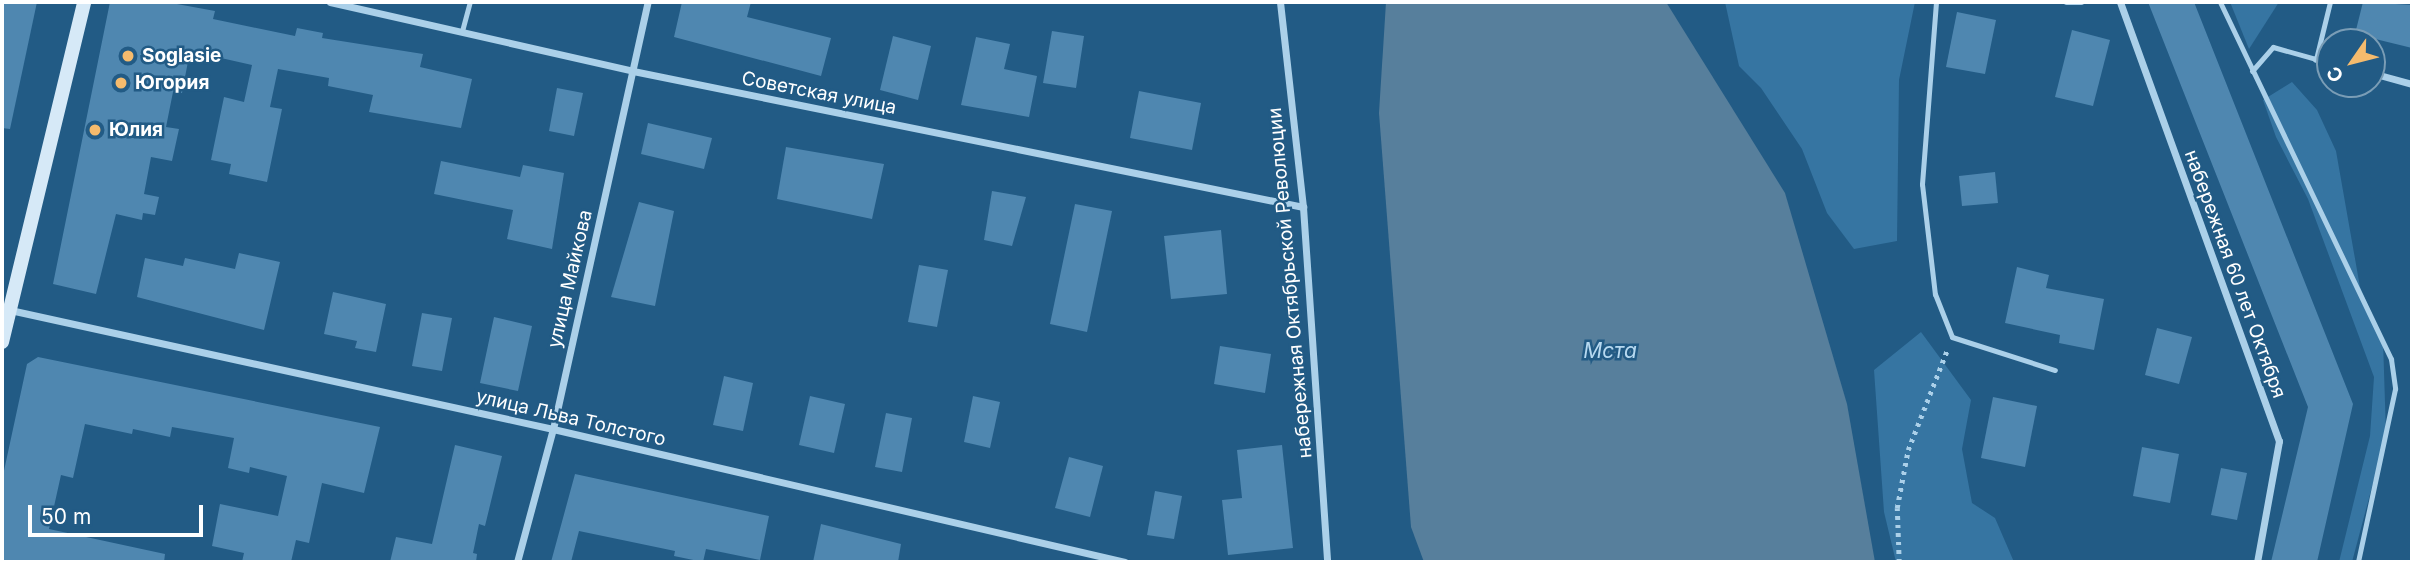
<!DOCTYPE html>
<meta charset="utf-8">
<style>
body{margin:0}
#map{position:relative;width:2414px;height:564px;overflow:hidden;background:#225b85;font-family:Inter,sans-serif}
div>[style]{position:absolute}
.green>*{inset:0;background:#3675a2}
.water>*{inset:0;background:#577f9c}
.building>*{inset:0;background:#4f87b0}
.path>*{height:4.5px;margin-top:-2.25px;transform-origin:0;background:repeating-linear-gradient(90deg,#abd0e9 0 3.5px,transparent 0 8.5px)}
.service>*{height:5px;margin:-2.5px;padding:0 2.5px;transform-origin:2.5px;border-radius:2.5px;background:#abd0e9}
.minor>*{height:7px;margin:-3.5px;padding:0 3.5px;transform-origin:3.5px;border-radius:3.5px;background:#abd0e9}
.secondary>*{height:14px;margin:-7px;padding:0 7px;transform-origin:7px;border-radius:7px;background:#d6e9f7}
.dots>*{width:19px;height:19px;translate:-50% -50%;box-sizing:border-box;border:4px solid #225b85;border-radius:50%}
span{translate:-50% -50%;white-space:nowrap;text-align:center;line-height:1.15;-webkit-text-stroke:5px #225b85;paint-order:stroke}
.poi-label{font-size:19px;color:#fff;font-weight:700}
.left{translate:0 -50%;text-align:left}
.street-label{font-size:19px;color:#fff}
.water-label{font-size:21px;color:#b7d9f0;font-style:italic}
.frame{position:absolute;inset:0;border:4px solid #fff;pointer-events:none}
.north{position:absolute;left:2316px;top:28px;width:70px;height:70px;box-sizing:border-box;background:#225b85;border:2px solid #7a9db6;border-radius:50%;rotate:235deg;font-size:19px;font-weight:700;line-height:28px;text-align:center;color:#fff}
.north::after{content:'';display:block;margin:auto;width:24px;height:32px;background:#f5bb6d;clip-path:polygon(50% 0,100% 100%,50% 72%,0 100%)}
.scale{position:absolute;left:28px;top:505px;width:175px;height:32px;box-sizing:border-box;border:4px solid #fff;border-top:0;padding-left:9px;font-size:21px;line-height:24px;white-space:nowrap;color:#fff;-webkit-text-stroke:5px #225b85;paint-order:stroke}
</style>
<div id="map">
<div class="green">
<div style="clip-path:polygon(1725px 2px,1915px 2px,1899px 80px,1897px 241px,1854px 249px,1827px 213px,1802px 149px,1761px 88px,1739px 66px)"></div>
<div style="clip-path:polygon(2230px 2px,2279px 2px,2249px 49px)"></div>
<div style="clip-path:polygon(2292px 82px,2317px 110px,2336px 151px,2360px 287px,2383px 340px,2386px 434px,2352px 562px,2339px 562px,2370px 436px,2374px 377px,2308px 199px,2276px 137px,2263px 100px)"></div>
<div style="clip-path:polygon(1921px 332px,1971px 400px,1962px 449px,1972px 503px,1995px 518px,2014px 562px,1896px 562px,1884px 512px,1874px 370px)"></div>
</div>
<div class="water">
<div style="clip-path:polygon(1386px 2px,1666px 2px,1785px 193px,1847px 404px,1875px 562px,1424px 562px,1411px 527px,1379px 113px)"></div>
</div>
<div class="building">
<div style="clip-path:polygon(2px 2px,37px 2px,10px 129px,2px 128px)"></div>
<div style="clip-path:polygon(110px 2px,166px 2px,215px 11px,213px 19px,295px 36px,297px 28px,323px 33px,322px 38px,423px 54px,420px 67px,472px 79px,461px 128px,369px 112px,373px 95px,328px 86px,329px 78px,278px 69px,270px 107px,282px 109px,267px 182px,229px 174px,231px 164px,211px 160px,224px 97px,244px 102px,252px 65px,190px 51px,182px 93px,173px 92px,166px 127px,179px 129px,172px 161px,151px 157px,144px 194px,159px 197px,155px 215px,143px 213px,142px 220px,116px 214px,96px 294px,53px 284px)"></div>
<div style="clip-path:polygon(682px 2px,751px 2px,747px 17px,831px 38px,821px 76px,674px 37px)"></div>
<div style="clip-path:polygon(2148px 2px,2194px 2px,2353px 404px,2317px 562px,2271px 562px,2308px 407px)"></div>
<div style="clip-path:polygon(2363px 2px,2412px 5px,2412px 48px,2355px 34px)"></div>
<div style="clip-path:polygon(1957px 12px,1996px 20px,1985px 74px,1946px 67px)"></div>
<div style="clip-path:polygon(2072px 30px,2110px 40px,2093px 106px,2055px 97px)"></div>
<div style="clip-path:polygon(1052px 31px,1084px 36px,1076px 88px,1043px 83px)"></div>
<div style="clip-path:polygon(893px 36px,931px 46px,918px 100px,880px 90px)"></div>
<div style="clip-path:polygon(976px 37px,1010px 44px,1004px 69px,1037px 76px,1029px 117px,961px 105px)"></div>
<div style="clip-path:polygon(557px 88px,583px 93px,574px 136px,549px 131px)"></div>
<div style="clip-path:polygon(1139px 91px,1201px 103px,1192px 150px,1130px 138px)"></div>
<div style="clip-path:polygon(648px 123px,712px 138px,704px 169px,641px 154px)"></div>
<div style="clip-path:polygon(786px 147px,884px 164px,872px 219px,777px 199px)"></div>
<div style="clip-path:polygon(441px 161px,520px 177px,523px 165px,564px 173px,552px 249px,507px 239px,513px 210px,434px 194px)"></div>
<div style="clip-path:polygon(1995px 172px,1998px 203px,1962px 206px,1959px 176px)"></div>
<div style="clip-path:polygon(992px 191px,1026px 197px,1012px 246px,984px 240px)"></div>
<div style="clip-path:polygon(639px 202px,674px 211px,655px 306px,611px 297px)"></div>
<div style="clip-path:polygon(1075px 204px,1112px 211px,1087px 332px,1050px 324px)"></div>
<div style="clip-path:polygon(1221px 230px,1227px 294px,1171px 299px,1164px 236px)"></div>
<div style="clip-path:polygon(239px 253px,280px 262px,264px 330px,137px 297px,145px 258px,183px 266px,185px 258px,235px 269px)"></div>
<div style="clip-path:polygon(919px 265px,948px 270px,937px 327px,908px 322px)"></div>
<div style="clip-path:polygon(2017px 267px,2049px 275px,2046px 288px,2104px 299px,2094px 350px,2059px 343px,2060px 335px,2005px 323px)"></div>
<div style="clip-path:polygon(333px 292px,386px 304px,376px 352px,355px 348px,357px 341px,324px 334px)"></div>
<div style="clip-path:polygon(422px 313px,452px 318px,442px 371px,412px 366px)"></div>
<div style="clip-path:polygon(494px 317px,532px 326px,518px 391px,480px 383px)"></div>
<div style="clip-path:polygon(2157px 328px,2192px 337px,2179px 384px,2145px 375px)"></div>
<div style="clip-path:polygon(1220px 346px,1271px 354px,1265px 393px,1214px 384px)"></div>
<div style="clip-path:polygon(38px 357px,380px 427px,364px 493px,322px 483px,309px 543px,296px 540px,291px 562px,242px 562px,244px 553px,212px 546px,220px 504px,278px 516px,287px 476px,250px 467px,249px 473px,228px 468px,234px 438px,172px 427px,170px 437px,133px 429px,132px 434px,85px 424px,73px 478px,61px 475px,49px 529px,165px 554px,164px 562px,2px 562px,2px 480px,27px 364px)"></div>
<div style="clip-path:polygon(724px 376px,753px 383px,743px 431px,713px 425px)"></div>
<div style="clip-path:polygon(810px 396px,845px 404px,834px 453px,799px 445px)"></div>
<div style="clip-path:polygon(973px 396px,1000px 402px,990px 448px,964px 442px)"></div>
<div style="clip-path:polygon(1993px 397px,2037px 406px,2025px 467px,1981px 458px)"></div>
<div style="clip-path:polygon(886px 413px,912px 418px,902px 472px,875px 467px)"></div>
<div style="clip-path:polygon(455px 445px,502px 456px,485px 526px,479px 524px,473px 553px,477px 554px,476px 562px,390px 562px,396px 537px,432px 544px)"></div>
<div style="clip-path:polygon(1282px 445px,1293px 548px,1228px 555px,1222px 500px,1242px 498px,1237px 450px)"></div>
<div style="clip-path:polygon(2142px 447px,2179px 454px,2170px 503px,2133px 496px)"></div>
<div style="clip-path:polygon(1069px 457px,1103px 466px,1090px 517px,1055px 508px)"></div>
<div style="clip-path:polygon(2221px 468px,2247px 473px,2237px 520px,2211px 515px)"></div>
<div style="clip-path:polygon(575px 474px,769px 516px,760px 560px,706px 549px,703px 562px,674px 556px,675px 551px,579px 531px,571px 562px,551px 562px)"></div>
<div style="clip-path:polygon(1155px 491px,1182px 496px,1174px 539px,1147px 535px)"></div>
<div style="clip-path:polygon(821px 524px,901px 544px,898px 562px,813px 562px)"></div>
</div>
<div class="path">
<div style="left:1899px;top:562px;width:54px;rotate:-92.1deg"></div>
<div style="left:1897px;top:508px;width:59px;rotate:-79.3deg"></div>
<div style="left:1908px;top:450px;width:110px;rotate:-68.6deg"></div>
</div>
<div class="service">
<div style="left:1936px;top:2px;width:183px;rotate:94.4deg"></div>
<div style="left:1922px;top:184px;width:111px;rotate:83.3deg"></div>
<div style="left:1935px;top:294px;width:46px;rotate:68.4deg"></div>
<div style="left:1952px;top:337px;width:108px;rotate:17.8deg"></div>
<div style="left:2066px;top:2px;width:15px"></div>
<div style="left:2220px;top:2px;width:396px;rotate:64.4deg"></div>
<div style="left:2391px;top:359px;width:30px;rotate:82deg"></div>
<div style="left:2395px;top:389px;width:177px;rotate:102.1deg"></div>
<div style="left:462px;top:31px;width:30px;rotate:-75deg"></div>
<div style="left:2252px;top:71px;width:32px;rotate:-49deg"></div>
<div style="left:2273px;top:47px;width:45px;rotate:15.6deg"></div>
<div style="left:2316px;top:59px;width:59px;rotate:-76.2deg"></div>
</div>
<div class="minor">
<div style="left:330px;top:2px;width:311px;rotate:12.8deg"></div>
<div style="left:633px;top:71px;width:684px;rotate:11.47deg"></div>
<div style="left:1280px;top:2px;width:206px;rotate:83.6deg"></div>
<div style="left:1303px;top:207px;width:356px;rotate:86.1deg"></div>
<div style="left:2120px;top:2px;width:467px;rotate:70.1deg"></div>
<div style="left:2279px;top:441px;width:123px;rotate:100.3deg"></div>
<div style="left:2316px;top:59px;width:15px;rotate:16deg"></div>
<div style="left:2372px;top:73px;width:41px;rotate:15.4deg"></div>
<div style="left:10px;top:310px;width:556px;rotate:12.36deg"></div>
<div style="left:553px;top:429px;width:587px;rotate:13.09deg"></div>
<div style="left:517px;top:562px;width:138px;rotate:-74.9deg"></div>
<div style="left:553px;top:429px;width:437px;rotate:-77.5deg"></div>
</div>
<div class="secondary">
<div style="left:2px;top:342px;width:350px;rotate:-76.4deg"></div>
</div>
<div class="dots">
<div style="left:128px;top:56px;background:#f5bb6d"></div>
<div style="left:121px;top:83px;background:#f5bb6d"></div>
<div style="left:95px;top:130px;background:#f5bb6d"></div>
</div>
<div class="poi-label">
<span class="left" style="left:142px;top:56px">Soglasie</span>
<span class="left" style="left:135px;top:83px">Югория</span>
<span class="left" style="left:109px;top:130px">Юлия</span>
</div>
<div class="street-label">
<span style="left:819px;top:93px;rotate:11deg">Советская улица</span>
<span style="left:2235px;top:274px;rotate:70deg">набережная 60 лет Октября</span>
<span style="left:570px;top:279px;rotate:-77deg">улица Майкова</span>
<span style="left:1290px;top:283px;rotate:-95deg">набережная Октябрьской Революции</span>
<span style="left:571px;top:418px;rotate:13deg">улица Льва Толстого</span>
</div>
<div class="water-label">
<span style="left:1610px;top:351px">Мста</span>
</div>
<div class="frame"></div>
<div class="north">С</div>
<div class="scale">50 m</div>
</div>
